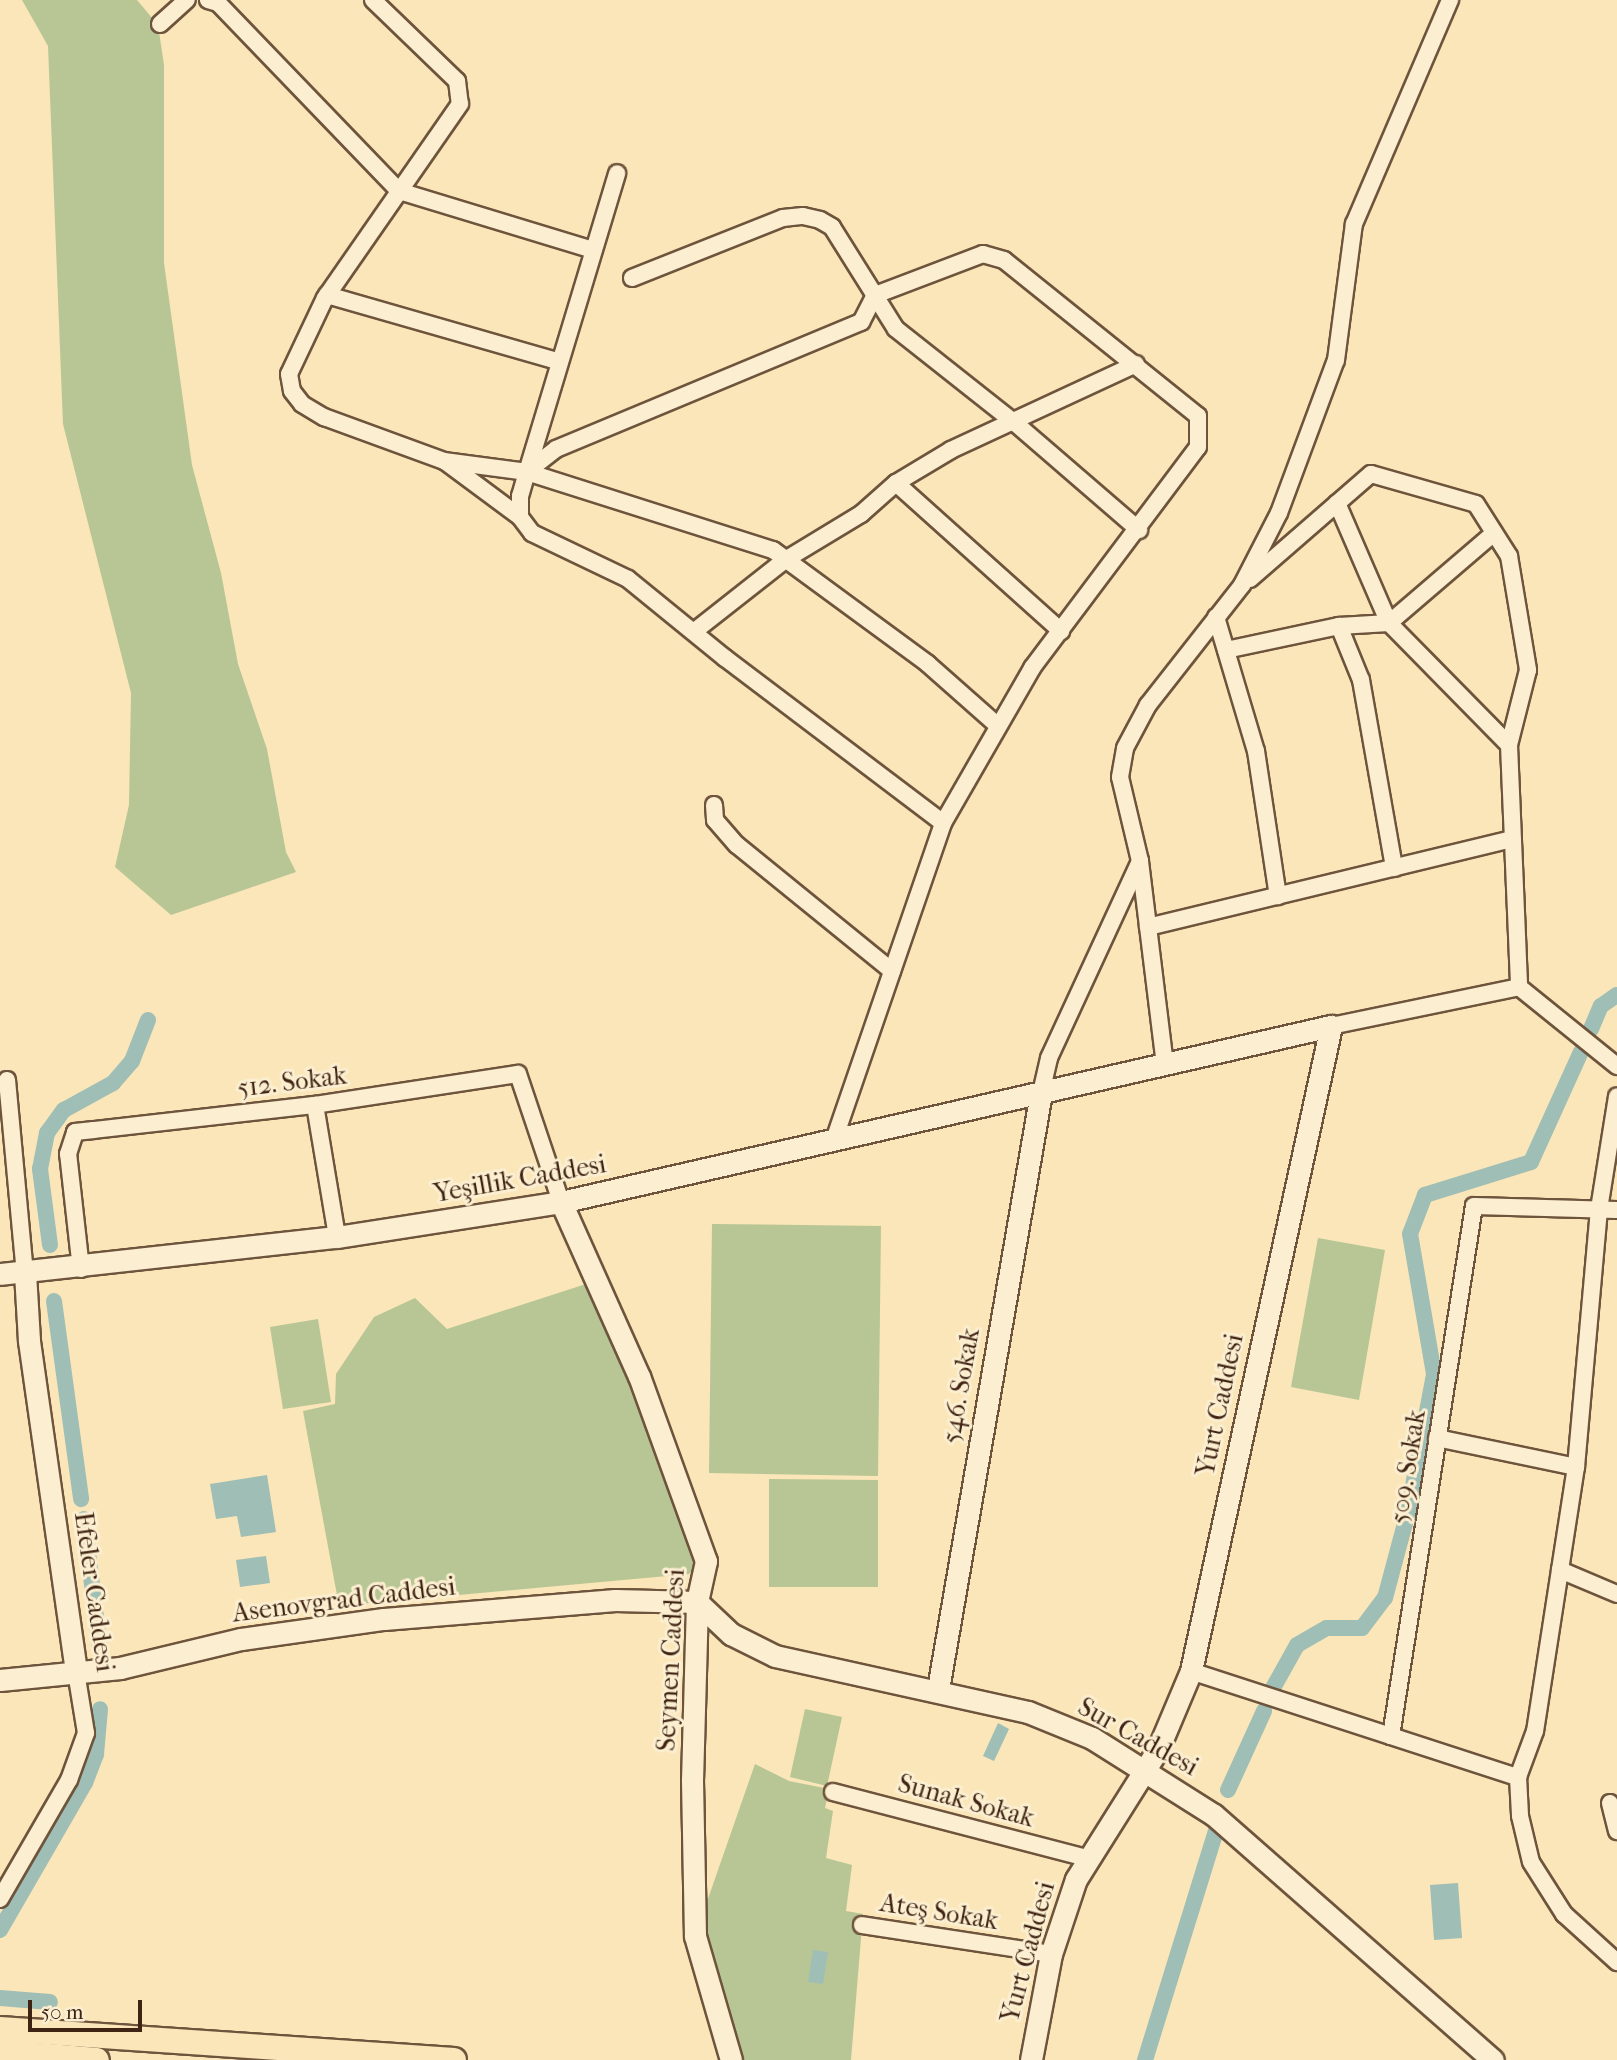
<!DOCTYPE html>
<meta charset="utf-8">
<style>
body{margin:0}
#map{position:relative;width:1617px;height:2060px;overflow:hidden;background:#fae6b8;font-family:"IM FELL French Canon",serif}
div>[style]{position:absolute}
.green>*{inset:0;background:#b7c694}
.water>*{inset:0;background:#9fbeb5}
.canal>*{height:16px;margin:-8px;padding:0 8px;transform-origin:8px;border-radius:8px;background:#9fbeb5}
.roads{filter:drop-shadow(2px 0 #6e543c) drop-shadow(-2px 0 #6e543c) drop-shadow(0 2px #6e543c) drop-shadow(0 -2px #6e543c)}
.minor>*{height:16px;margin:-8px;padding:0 8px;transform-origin:8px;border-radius:8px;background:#fcefd1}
.secondary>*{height:21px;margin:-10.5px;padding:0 10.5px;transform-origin:10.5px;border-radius:10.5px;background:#fcefd1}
.primary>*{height:24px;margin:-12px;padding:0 12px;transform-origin:12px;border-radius:12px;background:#fae6b8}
span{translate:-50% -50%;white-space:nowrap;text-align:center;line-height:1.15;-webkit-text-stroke:6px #fcefd1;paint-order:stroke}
.street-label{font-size:26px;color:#3f2313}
.scale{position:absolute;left:28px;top:2000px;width:114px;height:32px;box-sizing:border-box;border:4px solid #3f2313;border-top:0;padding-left:9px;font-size:21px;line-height:24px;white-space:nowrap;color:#3f2313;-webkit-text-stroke:5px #fcefd1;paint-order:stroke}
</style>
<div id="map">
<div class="green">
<div style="clip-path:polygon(22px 0,137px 0,158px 25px,164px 65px,164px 263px,192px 465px,221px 573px,238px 664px,267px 749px,286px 852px,296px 872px,171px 915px,115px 867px,129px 805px,131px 693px,63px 424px,48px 46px)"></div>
<div style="clip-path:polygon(712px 1224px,881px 1226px,878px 1476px,709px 1473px)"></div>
<div style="clip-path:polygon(1318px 1238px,1385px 1250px,1359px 1400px,1291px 1387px)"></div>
<div style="clip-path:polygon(586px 1284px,631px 1384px,697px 1566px,689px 1574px,339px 1606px,303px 1411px,335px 1404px,336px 1374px,374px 1317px,415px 1298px,447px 1329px)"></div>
<div style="clip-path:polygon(318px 1319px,331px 1402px,283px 1409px,270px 1327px)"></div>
<div style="clip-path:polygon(769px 1479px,878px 1480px,878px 1587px,769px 1587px)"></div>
<div style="clip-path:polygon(805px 1709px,842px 1717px,827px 1786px,790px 1777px)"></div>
<div style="clip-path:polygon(755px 1764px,789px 1781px,829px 1789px,825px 1808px,833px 1811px,826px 1858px,852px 1865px,846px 1911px,863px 1914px,851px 2060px,731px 2060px,695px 1936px)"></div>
</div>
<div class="water">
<div style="clip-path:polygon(267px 1475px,276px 1532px,241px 1537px,237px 1516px,216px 1519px,210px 1484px)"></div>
<div style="clip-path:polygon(266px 1556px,270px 1583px,240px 1587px,236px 1560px)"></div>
<div style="clip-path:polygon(998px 1723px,1009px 1729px,994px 1761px,983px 1756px)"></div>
<div style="clip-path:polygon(1458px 1883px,1462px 1938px,1434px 1940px,1430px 1885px)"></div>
<div style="clip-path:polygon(813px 1950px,828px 1952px,823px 1984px,808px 1982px)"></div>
</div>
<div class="canal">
<div style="left:1591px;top:1029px;width:25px;rotate:-67deg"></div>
<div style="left:1601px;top:1006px;width:19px;rotate:-35deg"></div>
<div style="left:50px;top:1245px;width:77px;rotate:-97.5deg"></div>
<div style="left:40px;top:1169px;width:37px;rotate:-79deg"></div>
<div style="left:47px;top:1133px;width:29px;rotate:-54deg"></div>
<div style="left:64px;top:1110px;width:56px;rotate:-28.9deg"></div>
<div style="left:113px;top:1083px;width:29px;rotate:-49deg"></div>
<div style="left:132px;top:1061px;width:44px;rotate:-68.7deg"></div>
<div style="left:54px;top:1301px;width:200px;rotate:82.2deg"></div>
<div style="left:84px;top:1519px;width:131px;rotate:83deg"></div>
<div style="left:1273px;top:1688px;width:49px;rotate:-60.8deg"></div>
<div style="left:1297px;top:1645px;width:34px;rotate:-30deg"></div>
<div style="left:1327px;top:1628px;width:35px"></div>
<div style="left:1362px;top:1628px;width:38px;rotate:-53deg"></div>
<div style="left:1385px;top:1598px;width:89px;rotate:-75deg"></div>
<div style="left:1408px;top:1512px;width:140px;rotate:-79.3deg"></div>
<div style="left:1434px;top:1374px;width:142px;rotate:-99.7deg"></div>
<div style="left:1410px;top:1234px;width:42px;rotate:-69deg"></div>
<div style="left:1425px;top:1195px;width:111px;rotate:-17.3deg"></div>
<div style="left:1531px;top:1162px;width:121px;rotate:-65.6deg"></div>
<div style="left:1228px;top:1790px;width:87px;rotate:-65.5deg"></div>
<div style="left:0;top:1930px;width:170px;rotate:-60deg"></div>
<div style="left:85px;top:1783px;width:31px;rotate:-69deg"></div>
<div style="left:96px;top:1754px;width:45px;rotate:-84.9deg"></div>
<div style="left:0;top:1998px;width:50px;rotate:4.6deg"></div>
<div style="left:1145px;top:2060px;width:241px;rotate:-72.8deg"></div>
</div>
<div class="roads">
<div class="minor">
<div style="left:208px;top:0;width:10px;rotate:17deg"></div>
<div style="left:218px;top:3px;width:261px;rotate:46.1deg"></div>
<div style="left:399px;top:191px;width:203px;rotate:16.9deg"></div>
<div style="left:373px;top:0;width:117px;rotate:44deg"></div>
<div style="left:457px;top:81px;width:23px;rotate:83deg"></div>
<div style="left:460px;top:104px;width:236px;rotate:124.8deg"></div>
<div style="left:325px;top:298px;width:84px;rotate:115.3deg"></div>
<div style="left:289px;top:374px;width:17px;rotate:80deg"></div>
<div style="left:292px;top:391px;width:16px;rotate:52deg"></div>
<div style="left:302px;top:404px;width:26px;rotate:31deg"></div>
<div style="left:324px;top:417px;width:128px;rotate:20.1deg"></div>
<div style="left:444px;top:461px;width:84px;rotate:7.5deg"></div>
<div style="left:527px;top:472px;width:258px;rotate:17.6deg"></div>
<div style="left:773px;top:550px;width:192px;rotate:36.3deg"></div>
<div style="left:928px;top:664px;width:92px;rotate:41.5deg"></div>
<div style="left:160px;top:24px;width:36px;rotate:-42deg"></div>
<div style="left:632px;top:278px;width:162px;rotate:-21.7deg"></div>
<div style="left:783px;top:218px;width:20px;rotate:-6deg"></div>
<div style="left:803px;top:216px;width:17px;rotate:13deg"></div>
<div style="left:820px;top:220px;width:14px;rotate:30deg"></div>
<div style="left:832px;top:227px;width:120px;rotate:57.9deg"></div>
<div style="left:896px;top:329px;width:152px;rotate:38.3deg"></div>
<div style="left:1015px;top:423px;width:164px;rotate:40.8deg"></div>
<div style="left:327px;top:295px;width:239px;rotate:16deg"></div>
<div style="left:446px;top:462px;width:92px;rotate:36.6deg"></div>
<div style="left:527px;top:472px;width:312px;rotate:-73.2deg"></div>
<div style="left:896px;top:483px;width:222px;rotate:41.9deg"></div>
<div style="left:1337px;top:503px;width:131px;rotate:66.6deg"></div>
<div style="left:1389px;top:623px;width:171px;rotate:45.5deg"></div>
<div style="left:1250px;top:579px;width:160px;rotate:-41deg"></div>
<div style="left:1371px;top:474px;width:109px;rotate:15.9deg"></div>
<div style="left:1476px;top:504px;width:62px;rotate:57.6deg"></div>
<div style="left:1509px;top:556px;width:116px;rotate:80.5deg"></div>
<div style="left:1528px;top:670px;width:77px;rotate:104.2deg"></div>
<div style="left:1509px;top:745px;width:242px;rotate:87.6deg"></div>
<div style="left:1519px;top:987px;width:126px;rotate:38.9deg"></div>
<div style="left:1216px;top:617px;width:140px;rotate:73.4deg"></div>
<div style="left:1256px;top:751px;width:147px;rotate:81.4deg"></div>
<div style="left:1339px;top:626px;width:58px;rotate:67.8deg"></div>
<div style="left:1361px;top:680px;width:191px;rotate:80deg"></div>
<div style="left:696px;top:630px;width:113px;rotate:-38.2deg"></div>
<div style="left:785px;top:560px;width:89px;rotate:-31.2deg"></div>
<div style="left:861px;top:514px;width:47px;rotate:-41.5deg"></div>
<div style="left:896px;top:483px;width:64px;rotate:-31deg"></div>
<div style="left:951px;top:450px;width:204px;rotate:-24.9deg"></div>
<div style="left:1226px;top:650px;width:116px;rotate:-12deg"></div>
<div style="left:1339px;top:626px;width:50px;rotate:-3.4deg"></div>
<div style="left:1389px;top:623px;width:138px;rotate:-40.6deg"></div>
<div style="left:714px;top:805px;width:15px;rotate:86deg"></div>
<div style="left:715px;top:820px;width:33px;rotate:49deg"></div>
<div style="left:737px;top:845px;width:200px;rotate:39.1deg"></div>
<div style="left:1148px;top:927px;width:375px;rotate:-13.6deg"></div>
<div style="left:1331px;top:1026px;width:192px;rotate:-11.7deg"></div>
<div style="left:1165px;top:1065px;width:206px;rotate:-97deg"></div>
<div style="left:1140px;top:861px;width:86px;rotate:-103.4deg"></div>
<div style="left:1120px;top:777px;width:29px;rotate:-80deg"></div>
<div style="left:1125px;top:748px;width:49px;rotate:-61.9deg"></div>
<div style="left:1148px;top:705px;width:152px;rotate:-51.9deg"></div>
<div style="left:1242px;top:585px;width:81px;rotate:-62.8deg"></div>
<div style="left:1279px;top:513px;width:163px;rotate:-69.6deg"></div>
<div style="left:1336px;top:360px;width:137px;rotate:-82.5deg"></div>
<div style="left:1354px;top:224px;width:244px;rotate:-66.8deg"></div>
<div style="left:7px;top:1080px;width:194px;rotate:84.7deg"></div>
<div style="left:1041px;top:1093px;width:36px;rotate:-77deg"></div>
<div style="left:1049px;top:1058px;width:217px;rotate:-65.2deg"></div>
<div style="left:315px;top:1105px;width:134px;rotate:80.5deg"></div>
<div style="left:834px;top:1140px;width:335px;rotate:-71deg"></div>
<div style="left:943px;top:823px;width:179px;rotate:-60.1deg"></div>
<div style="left:1032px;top:668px;width:276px;rotate:-53.1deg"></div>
<div style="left:1198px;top:447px;width:31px;rotate:-90deg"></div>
<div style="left:1198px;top:416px;width:249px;rotate:-141.2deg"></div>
<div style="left:1004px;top:260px;width:22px;rotate:-164deg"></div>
<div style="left:983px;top:254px;width:116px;rotate:159.2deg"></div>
<div style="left:875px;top:295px;width:30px;rotate:117deg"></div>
<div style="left:861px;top:322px;width:330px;rotate:157.4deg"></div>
<div style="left:556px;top:449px;width:37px;rotate:142deg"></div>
<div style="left:527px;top:472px;width:25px;rotate:106deg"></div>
<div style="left:520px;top:496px;width:21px;rotate:90deg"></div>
<div style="left:520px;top:517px;width:20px;rotate:53deg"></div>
<div style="left:532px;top:533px;width:106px;rotate:25.6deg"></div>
<div style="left:628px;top:579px;width:125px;rotate:39.2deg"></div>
<div style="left:725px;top:658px;width:273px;rotate:37.1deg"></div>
<div style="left:81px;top:1269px;width:116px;rotate:-96.4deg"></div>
<div style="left:68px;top:1154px;width:23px;rotate:-72deg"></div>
<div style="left:75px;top:1132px;width:19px;rotate:-6deg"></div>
<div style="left:94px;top:1130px;width:222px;rotate:-6.5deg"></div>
<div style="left:315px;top:1105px;width:205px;rotate:-8.7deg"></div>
<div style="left:518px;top:1074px;width:135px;rotate:71.4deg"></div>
<div style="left:1437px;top:1438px;width:142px;rotate:11.8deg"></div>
<div style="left:1560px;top:1570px;width:104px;rotate:-81.2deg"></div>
<div style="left:1576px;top:1467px;width:259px;rotate:-84.9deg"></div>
<div style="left:1599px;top:1209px;width:114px;rotate:-80.9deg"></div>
<div style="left:1617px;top:1594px;width:62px;rotate:-157.2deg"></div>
<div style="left:1560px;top:1570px;width:163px;rotate:98.8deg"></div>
<div style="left:1535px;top:1731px;width:49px;rotate:110.3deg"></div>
<div style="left:1518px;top:1777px;width:39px;rotate:87deg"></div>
<div style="left:1520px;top:1816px;width:47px;rotate:76.6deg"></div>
<div style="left:1531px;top:1862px;width:62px;rotate:57.6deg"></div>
<div style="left:1564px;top:1914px;width:72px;rotate:42.2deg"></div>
<div style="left:1191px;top:1671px;width:344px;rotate:18deg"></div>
<div style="left:1391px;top:1736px;width:536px;rotate:-81.1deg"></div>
<div style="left:1474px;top:1206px;width:143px;rotate:1.6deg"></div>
<div style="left:833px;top:1792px;width:261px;rotate:14.6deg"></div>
<div style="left:1610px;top:1803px;width:29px;rotate:76deg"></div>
<div style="left:0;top:1899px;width:138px;rotate:-59.9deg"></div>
<div style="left:69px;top:1780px;width:50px;rotate:-70.1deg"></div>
<div style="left:86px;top:1733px;width:62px;rotate:-99.3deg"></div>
<div style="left:862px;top:1925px;width:191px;rotate:8.7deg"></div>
</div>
<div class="secondary">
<div style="left:561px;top:1202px;width:191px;rotate:65.9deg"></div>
<div style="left:639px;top:1376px;width:197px;rotate:70.1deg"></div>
<div style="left:706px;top:1561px;width:42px;rotate:102.4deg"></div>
<div style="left:697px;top:1602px;width:178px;rotate:91.6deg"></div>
<div style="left:692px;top:1780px;width:156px;rotate:88.9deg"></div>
<div style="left:695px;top:1936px;width:129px;rotate:73.8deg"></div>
<div style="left:25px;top:1273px;width:68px;rotate:86.6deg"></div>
<div style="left:29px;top:1341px;width:334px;rotate:81.9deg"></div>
<div style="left:0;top:1274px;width:339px;rotate:-6.3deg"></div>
<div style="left:337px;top:1237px;width:227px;rotate:-8.9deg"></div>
<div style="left:561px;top:1202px;width:790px;rotate:-12.88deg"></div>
<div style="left:1331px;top:1026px;width:660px;rotate:102.25deg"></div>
<div style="left:1191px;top:1671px;width:85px;rotate:112.9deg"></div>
<div style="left:1158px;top:1749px;width:154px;rotate:122.2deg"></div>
<div style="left:1076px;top:1879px;width:79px;rotate:108.4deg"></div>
<div style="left:1051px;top:1954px;width:108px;rotate:100.7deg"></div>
<div style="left:697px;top:1602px;width:47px;rotate:43.3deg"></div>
<div style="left:731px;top:1634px;width:49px;rotate:26.6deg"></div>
<div style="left:775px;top:1656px;width:259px;rotate:12.5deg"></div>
<div style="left:1028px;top:1712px;width:69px;rotate:22.1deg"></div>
<div style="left:1092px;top:1738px;width:144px;rotate:32.3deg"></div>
<div style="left:1214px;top:1815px;width:371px;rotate:41.3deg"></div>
<div style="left:0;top:1680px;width:121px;rotate:-5.7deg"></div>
<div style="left:120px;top:1668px;width:124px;rotate:-13.5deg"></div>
<div style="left:241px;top:1639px;width:144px;rotate:-8deg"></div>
<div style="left:384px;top:1619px;width:232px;rotate:-4.7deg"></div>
<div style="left:615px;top:1600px;width:82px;rotate:1.4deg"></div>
<div style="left:938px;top:1689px;width:605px;rotate:-80.2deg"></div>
</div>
<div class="primary">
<div style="left:0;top:2029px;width:455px;rotate:3.9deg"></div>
<div style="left:0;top:2052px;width:97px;rotate:4.7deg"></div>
</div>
</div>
<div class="street-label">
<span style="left:292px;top:1082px;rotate:-7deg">512. Sokak</span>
<span style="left:520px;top:1179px;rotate:-10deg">Yeşillik Caddesi</span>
<span style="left:961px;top:1386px;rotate:-80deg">546. Sokak</span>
<span style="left:1220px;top:1405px;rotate:-78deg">Yurt Caddesi</span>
<span style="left:1408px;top:1467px;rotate:-81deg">509. Sokak</span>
<span style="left:94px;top:1592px;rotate:82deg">Efeler Caddesi</span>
<span style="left:344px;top:1600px;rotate:-7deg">Asenovgrad Caddesi</span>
<span style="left:671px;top:1660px;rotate:-87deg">Seymen Caddesi</span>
<span style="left:1138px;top:1737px;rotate:29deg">Sur Caddesi</span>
<span style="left:966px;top:1801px;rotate:15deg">Sunak Sokak</span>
<span style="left:939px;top:1912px;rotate:9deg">Ateş Sokak</span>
<span style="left:1028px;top:1952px;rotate:-75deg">Yurt Caddesi</span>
</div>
<div class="scale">50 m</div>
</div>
